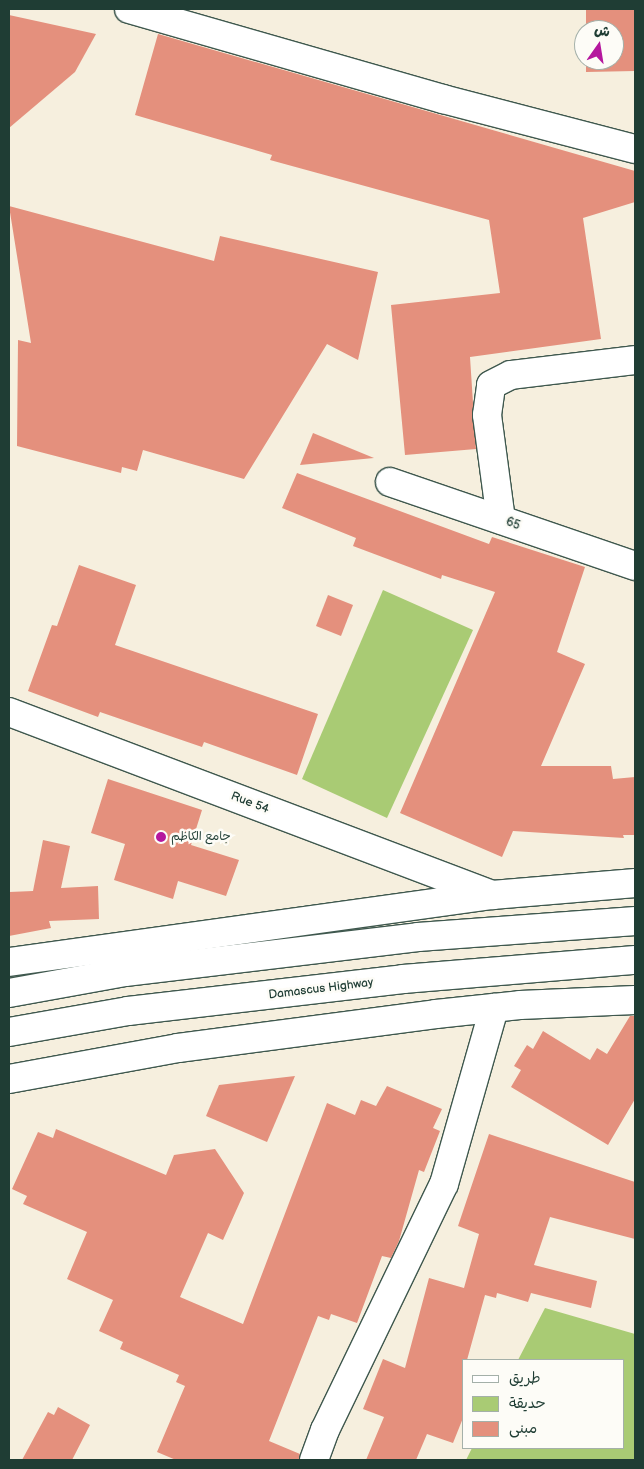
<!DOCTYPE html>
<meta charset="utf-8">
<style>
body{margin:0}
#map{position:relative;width:644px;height:1469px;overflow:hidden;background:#f6efde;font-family:"Balsamiq Sans","Playpen Sans Arabic",sans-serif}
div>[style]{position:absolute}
.green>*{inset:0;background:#a9cb74}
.building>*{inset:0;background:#e4907d}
.roads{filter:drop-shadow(1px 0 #3f584e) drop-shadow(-1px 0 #3f584e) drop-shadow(0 1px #3f584e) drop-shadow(0 -1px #3f584e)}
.street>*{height:28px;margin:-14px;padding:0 14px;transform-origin:14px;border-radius:14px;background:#fff}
.highway>*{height:28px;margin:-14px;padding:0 14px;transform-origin:14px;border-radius:14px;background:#fff}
.dots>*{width:14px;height:14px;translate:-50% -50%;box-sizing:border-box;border:2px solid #fdfcf7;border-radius:50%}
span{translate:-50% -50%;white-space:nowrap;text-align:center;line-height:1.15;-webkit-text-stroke:5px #fdfcf7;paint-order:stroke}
.street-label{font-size:12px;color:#1f3d34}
.poi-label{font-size:12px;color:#1f3d34}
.left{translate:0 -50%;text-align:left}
.frame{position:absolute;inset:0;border:10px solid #1f3d34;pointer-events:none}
.legend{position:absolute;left:462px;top:1359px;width:162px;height:90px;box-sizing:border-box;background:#fdfcf7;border:1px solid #a4b0a9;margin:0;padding:6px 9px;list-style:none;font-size:15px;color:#1f3d34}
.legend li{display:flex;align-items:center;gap:10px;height:25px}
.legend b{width:25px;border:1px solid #a4b0a9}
.north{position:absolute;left:574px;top:20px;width:50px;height:50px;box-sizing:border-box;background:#fdfcf7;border:1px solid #a4b0a9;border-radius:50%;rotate:13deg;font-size:14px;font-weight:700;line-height:20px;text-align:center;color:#1f3d34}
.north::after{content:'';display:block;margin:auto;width:18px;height:22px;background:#b5179e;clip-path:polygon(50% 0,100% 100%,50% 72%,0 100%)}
</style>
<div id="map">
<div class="green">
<div style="clip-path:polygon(383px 590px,473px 630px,387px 818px,302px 779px)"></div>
<div style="clip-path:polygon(545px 1308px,635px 1334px,635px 1460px,466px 1460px,472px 1448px,623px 1448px,623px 1360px,518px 1360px)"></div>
</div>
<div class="building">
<div style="clip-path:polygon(586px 9px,635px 9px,635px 71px,586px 72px,586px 60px,614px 60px,614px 30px,586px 30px)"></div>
<div style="clip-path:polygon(9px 15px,96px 34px,75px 72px,9px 128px)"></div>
<div style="clip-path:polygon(158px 34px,635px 171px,635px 202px,583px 218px,601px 339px,470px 357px,476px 449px,405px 455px,391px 305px,500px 293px,489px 220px,270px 160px,272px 155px,135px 115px)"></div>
<div style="clip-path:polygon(9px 206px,214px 261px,220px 236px,378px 272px,358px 360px,327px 344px,244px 479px,143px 450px,137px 471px,122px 467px,121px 473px,17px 446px,18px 340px,31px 343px)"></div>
<div style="clip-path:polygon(313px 433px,374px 458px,300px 465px)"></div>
<div style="clip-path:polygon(297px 473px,489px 544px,492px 537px,585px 567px,557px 652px,585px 664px,541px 766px,611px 766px,613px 779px,635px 777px,635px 835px,623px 835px,624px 838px,513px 831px,502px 857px,400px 813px,495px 592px,442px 575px,441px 579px,353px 546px,356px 538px,282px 508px)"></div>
<div style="clip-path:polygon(79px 565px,136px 585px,115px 645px,318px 714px,297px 775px,204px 742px,202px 747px,100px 712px,98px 717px,28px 691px,52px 625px,57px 626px)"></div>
<div style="clip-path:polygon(328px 595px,353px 605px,341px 636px,316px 626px)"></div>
<div style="clip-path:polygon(108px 779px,202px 810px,191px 845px,239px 860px,226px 896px,178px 881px,173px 899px,114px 880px,125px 844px,91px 833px)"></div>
<div style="clip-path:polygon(43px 840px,70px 846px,61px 888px,98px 886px,99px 919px,49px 921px,51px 928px,9px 936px,9px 892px,33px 891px)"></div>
<div style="clip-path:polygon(630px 1016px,635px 1016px,635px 1099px,608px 1145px,511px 1087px,521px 1070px,514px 1066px,527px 1045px,533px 1049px,543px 1031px,590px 1060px,597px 1048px,607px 1054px)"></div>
<div style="clip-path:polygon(295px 1076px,267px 1142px,206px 1116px,219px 1085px)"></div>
<div style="clip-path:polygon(387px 1086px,442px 1109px,433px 1128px,440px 1131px,424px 1172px,419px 1170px,399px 1241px,391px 1258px,382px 1256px,357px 1323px,331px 1314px,329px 1320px,318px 1316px,269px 1441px,300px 1454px,299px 1460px,176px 1460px,157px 1452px,185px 1386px,176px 1382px,179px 1375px,120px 1349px,123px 1342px,99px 1331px,113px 1300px,67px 1279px,87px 1232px,23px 1204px,27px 1196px,12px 1189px,38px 1132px,53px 1138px,56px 1129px,166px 1175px,174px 1155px,215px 1149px,244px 1193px,223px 1240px,208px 1233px,180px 1297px,243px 1324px,327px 1103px,355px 1115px,361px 1100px,376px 1106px)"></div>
<div style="clip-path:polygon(489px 1134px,635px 1182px,635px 1239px,550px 1217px,534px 1265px,597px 1281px,591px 1308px,531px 1293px,528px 1302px,497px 1293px,496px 1298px,485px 1295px,467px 1360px,463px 1360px,463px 1418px,453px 1443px,427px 1434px,416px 1460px,366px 1460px,384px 1417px,363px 1409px,383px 1359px,405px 1368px,429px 1278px,464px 1288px,479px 1234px,458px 1226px)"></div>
<div style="clip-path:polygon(58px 1407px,90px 1425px,72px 1460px,22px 1460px,48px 1412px,54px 1415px)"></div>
</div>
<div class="roads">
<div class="street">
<div style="left:129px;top:9px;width:327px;rotate:16deg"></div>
<div style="left:443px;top:99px;width:198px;rotate:14.6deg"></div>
<div style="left:390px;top:482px;width:259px;rotate:18.9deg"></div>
<div style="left:501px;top:520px;width:106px;rotate:-97.6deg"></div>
<div style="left:487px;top:415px;width:30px;rotate:-82deg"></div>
<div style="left:491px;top:385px;width:22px;rotate:-27deg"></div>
<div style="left:511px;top:375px;width:125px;rotate:-6.9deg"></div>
<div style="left:9px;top:712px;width:517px;rotate:20.75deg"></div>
<div style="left:314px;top:1460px;width:32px;rotate:-70deg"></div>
<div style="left:325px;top:1430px;width:273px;rotate:-64.2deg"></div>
<div style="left:444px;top:1184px;width:183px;rotate:-74.1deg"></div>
</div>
<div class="highway">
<div style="left:9px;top:962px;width:488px;rotate:-7.9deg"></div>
<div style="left:492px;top:895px;width:144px;rotate:-4.8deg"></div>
<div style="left:9px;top:993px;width:118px;rotate:-10.3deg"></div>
<div style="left:125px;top:972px;width:295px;rotate:-6.8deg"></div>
<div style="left:418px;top:937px;width:218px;rotate:-4.2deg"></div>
<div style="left:9px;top:1032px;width:121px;rotate:-10deg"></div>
<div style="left:128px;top:1011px;width:277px;rotate:-6.6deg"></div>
<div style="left:403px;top:979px;width:233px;rotate:-4.7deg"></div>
<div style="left:9px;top:1079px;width:172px;rotate:-10.4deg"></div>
<div style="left:178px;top:1048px;width:260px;rotate:-7.5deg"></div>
<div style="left:436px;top:1014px;width:84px;rotate:-6.1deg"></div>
<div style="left:520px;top:1005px;width:115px;rotate:-2.5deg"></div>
</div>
</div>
<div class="dots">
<div style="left:161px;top:837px;background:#b5179e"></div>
</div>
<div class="street-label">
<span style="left:513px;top:524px;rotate:19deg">65</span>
<span style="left:250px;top:803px;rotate:21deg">Rue 54</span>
<span style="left:321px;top:989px;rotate:-7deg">Damascus Highway</span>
</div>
<div class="poi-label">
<span class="left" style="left:171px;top:837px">جامع الكاظم</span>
</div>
<div class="frame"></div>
<ul class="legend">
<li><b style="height:6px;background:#fff"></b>طريق</li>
<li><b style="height:14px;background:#a9cb74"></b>حديقة</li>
<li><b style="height:14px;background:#e4907d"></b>مبنى</li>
</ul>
<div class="north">ش</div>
</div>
